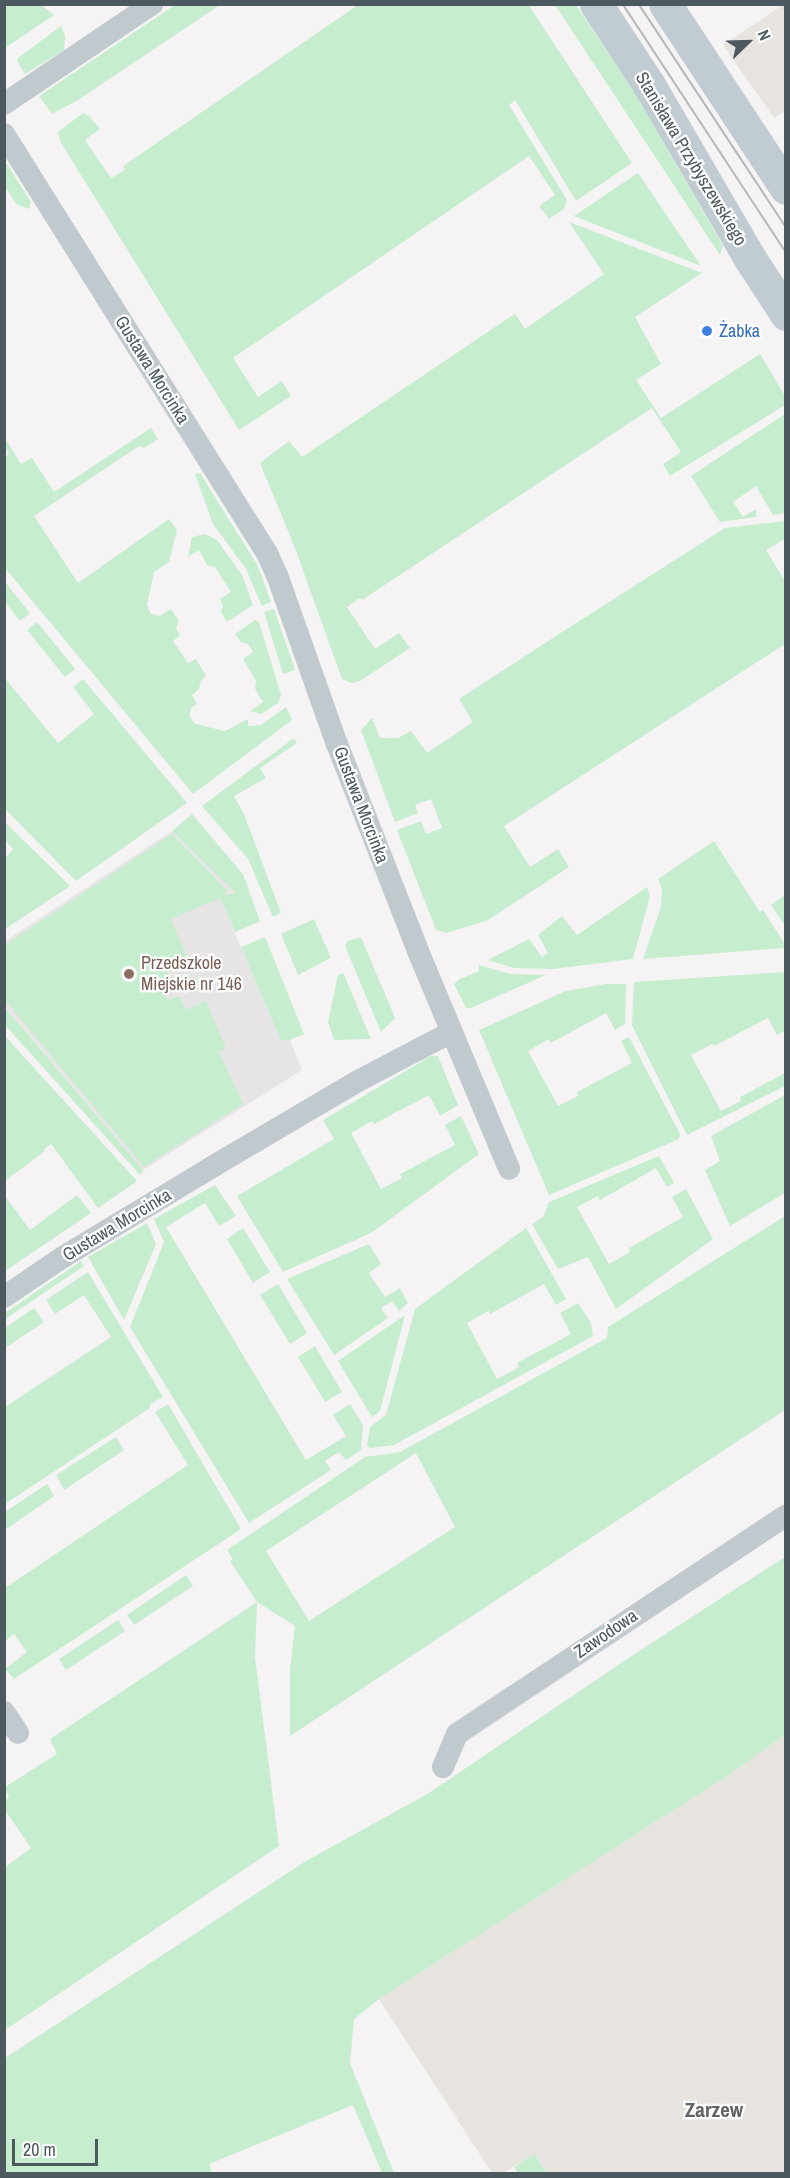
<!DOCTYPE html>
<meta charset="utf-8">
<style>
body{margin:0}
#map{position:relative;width:790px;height:2178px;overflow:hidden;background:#f5f3f3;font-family:"Archivo Narrow",sans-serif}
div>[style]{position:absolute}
.commercial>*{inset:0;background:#e7e3df}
.education>*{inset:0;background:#e6e4e5}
.green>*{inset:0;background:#c7edcf}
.minor>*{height:22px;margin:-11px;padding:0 11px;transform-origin:11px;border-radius:11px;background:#c0c9ce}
.secondary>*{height:33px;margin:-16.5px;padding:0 16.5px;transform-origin:16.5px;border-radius:16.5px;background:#c1ccd2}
.tram>*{height:1.5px;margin:-0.75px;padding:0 0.75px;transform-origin:0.75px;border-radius:0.75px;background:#b6b9bc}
.dots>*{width:16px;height:16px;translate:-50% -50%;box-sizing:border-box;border:3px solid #fff;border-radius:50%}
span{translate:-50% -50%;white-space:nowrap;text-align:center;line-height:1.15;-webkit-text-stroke:4.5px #fff;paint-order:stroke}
.street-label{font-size:18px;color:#4c595f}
.shop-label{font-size:18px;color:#366cbe}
.left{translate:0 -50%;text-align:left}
.education-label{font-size:18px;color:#785e54}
.quarter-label{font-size:21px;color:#606467;font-weight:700}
.frame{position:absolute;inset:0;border:6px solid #4c595f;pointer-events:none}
.north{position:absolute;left:718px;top:12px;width:60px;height:60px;-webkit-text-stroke:4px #fff;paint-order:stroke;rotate:67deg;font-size:16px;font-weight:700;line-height:24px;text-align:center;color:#4c595f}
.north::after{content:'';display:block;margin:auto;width:21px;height:27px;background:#4c595f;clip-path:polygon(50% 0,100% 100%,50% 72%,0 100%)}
.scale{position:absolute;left:12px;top:2139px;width:86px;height:27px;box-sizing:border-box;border:3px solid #4c595f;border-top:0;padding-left:8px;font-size:18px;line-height:21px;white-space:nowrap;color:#4c595f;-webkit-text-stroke:4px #fff;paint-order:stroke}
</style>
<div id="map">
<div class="commercial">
<div style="clip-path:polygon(783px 5px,786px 5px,785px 111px,774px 118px,723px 45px)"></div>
<div style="clip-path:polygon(785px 1735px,785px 2173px,547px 2173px,534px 2154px,503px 2173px,492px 2173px,379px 1999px,724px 1778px)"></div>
</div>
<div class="education">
<div style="clip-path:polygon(172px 831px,235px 891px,220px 898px,281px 1041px,290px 1040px,302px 1070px,143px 1170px,5px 1006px,4px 942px)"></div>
</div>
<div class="green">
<div style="clip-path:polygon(5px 4px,41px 5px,54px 15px,5px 48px)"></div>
<div style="clip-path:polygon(528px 4px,632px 163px,576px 201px,515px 100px,509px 105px,567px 200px,564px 209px,549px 219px,539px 206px,555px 195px,529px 156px,233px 358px,258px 397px,282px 381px,291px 396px,239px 430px,60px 141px,58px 132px,83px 113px,89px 116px,100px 129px,85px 140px,111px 178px,125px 170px,123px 166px,358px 5px)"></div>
<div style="clip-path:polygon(175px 5px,220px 5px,78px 100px,52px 114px,39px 96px)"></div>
<div style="clip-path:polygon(555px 5px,576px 5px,635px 93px,723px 246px,720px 255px)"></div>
<div style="clip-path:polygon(61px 26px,65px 36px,64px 50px,25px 74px,17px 61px,18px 58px)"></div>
<div style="clip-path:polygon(7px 164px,31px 202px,29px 209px,16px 204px,5px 186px,5px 166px)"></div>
<div style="clip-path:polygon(638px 173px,701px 266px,574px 216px)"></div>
<div style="clip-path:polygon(569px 222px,702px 273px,635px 317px,661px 364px,636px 380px,661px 418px,760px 354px,785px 396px,785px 405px,670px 476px,663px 464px,681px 452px,652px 408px,362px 600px,360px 598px,347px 607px,375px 649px,399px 633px,410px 648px,360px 681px,351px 683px,342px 679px,295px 548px,260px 463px,289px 441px,302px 457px,513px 315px,515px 314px,525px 329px,604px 274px)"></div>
<div style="clip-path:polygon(785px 414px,785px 513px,773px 515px,756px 486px,733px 502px,743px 517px,756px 509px,756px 517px,720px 522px,691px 476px)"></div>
<div style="clip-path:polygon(151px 428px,158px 439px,144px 448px,139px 446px,34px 516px,78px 583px,169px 519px,177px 530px,169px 562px,154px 572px,147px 605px,151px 614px,160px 616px,171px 609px,179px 621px,176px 629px,180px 635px,173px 641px,188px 663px,196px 659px,206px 676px,201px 680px,199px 689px,192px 695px,197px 704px,191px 708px,190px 717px,195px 724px,225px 731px,248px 719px,248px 726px,261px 725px,286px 707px,292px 720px,193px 794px,5px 568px,4px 458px,9px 454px,5px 446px,5px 438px,21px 464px,32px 458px,54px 492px)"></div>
<div style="clip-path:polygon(200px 473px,258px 566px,271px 602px,262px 606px,246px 569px,213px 524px,195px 474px)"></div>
<div style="clip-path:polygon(785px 521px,785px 539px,766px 550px,785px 581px,785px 644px,504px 826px,530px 867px,558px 849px,569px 867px,488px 920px,447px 933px,436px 930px,397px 830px,421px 821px,426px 834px,442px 828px,431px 799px,415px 805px,418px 813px,395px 822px,361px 730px,372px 718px,380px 738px,398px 738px,411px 731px,427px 753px,473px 722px,459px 699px,559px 634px,725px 528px)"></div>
<div style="clip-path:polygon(205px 534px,217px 540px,242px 575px,253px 605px,227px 622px,221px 612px,223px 606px,220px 599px,231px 592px,215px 567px,207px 565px,199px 550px,188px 557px,192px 537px)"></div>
<div style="clip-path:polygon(5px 582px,30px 613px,20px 621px,5px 602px)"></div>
<div style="clip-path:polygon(274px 609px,295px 670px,283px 674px,264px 612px)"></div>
<div style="clip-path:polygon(255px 620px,259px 622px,281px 695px,278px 703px,261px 714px,250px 711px,263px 702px,255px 689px,256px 681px,243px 659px,253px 652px,248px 644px,241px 642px,235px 634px)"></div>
<div style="clip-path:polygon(37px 622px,75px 669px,65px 677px,27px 630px)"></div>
<div style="clip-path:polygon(4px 677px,58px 743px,94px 714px,73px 687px,83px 679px,187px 803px,76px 881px,5px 809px)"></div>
<div style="clip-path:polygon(294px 738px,297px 743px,260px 768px,266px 778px,234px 796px,244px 814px,281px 913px,273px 917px,248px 859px,202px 806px)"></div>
<div style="clip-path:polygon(192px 814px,243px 874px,260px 921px,235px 932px,220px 898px,171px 919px,190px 964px,167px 972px,175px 989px,164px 994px,168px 1000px,178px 996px,186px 1010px,206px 1001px,226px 1048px,219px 1052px,243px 1104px,144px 1167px,5px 1000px,5px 945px,172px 834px,228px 891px,222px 896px,235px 892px,172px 831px)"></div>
<div style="clip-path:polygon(5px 822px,70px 886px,5px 929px,5px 858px,13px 849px,5px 840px)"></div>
<div style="clip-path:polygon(714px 841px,760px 912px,763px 910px,783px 941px,784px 948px,643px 959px,661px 907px,662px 889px,658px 879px)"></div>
<div style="clip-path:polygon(647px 887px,650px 896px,633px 959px,553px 969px,514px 968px,488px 960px,529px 939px,542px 957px,548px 953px,538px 935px,562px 916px,577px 935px)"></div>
<div style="clip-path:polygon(785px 895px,785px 926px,771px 905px)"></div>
<div style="clip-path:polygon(314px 919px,331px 958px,298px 975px,281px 934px)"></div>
<div style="clip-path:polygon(265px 937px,304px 1034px,290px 1040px,281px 1041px,241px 947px)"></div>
<div style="clip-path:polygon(361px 937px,395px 1018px,381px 1032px,345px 946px,348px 941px)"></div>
<div style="clip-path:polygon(479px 965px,510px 974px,546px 975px,471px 1008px,466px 1008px,454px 984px,460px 979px,479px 971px)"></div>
<div style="clip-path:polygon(785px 972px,785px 1031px,777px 1035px,768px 1018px,714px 1046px,712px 1044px,691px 1055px,721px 1111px,741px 1101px,740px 1097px,785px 1073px,785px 1086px,687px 1135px,632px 1025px,634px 982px)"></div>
<div style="clip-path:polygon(343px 973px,344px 975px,371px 1039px,334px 1040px,328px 1022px,338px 975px)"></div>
<div style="clip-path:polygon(606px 984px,626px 984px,625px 1024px,615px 1030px,606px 1013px,551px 1043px,549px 1039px,528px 1051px,558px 1106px,578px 1096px,577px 1092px,632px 1063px,621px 1041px,629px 1037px,680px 1134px,679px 1139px,549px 1195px,479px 1030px,566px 991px)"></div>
<div style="clip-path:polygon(4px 1006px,143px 1170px,140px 1175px,5px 1025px)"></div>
<div style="clip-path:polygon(5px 1036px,137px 1181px,98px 1208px,51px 1144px,44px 1149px,45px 1151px,5px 1181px)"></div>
<div style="clip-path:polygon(431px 1056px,438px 1056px,458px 1105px,440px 1116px,429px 1095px,374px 1124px,372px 1121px,351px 1133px,381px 1189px,402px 1178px,400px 1174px,455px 1145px,445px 1125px,461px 1116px,479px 1154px,371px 1233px,283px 1272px,237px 1196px,334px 1139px,323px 1120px)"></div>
<div style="clip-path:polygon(785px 1095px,785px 1193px,730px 1226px,705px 1170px,720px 1161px,711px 1136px)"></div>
<div style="clip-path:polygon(659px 1156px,674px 1183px,667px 1187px,656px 1168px,600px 1200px,598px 1196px,577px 1207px,609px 1264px,630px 1252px,629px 1248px,683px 1217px,672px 1197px,686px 1189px,713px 1239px,616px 1309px,588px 1257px,558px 1269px,532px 1224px,543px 1217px,549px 1202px)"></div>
<div style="clip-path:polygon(215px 1185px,236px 1216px,219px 1226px,205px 1203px,166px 1227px,306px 1460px,346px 1436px,333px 1415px,350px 1404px,363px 1425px,361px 1450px,346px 1460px,339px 1452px,325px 1461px,331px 1470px,249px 1523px,130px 1327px,164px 1242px,154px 1219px)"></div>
<div style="clip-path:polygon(77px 1195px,91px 1213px,5px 1271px,5px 1196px,30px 1230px)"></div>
<div style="clip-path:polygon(evenodd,785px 1216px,785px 1410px,290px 1736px,290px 1670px,295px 1626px,257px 1602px,255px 1657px,279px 1846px,5px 2030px,5px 1867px,31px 1848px,5px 1810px,5px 1801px,9px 1797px,5px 1787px,57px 1754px,50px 1739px,257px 1602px,230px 1561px,233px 1559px,227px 1550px,365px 1457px,400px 1452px,607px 1338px,608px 1327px,785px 1216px,416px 1453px,455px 1527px,309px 1621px,266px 1551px,416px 1453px)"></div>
<div style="clip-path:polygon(147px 1223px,156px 1244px,124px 1320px,88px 1257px)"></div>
<div style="clip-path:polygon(243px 1228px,270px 1272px,253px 1283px,227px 1239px)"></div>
<div style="clip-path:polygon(526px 1228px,566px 1299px,556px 1305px,544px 1284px,490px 1314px,488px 1311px,467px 1323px,497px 1379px,519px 1367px,517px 1363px,571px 1334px,560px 1313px,578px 1303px,591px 1323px,593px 1336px,394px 1445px,370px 1448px,367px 1446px,370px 1427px,386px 1415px,415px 1309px)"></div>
<div style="clip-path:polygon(369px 1244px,381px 1264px,369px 1273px,385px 1297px,400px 1288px,408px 1303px,399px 1311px,392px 1301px,381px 1308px,388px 1318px,334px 1355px,287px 1279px)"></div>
<div style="clip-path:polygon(81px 1261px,84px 1266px,5px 1319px,5px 1313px)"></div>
<div style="clip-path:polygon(88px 1272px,163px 1397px,150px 1404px,150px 1408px,5px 1504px,5px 1407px,111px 1337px,84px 1295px,55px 1314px,46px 1300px)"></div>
<div style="clip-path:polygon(278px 1284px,307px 1333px,290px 1344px,260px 1295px)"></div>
<div style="clip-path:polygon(34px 1308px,44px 1322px,5px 1348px,5px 1328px)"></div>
<div style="clip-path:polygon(405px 1315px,380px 1411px,372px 1417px,338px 1361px)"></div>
<div style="clip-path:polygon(315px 1346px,342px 1392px,325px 1402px,298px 1357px)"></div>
<div style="clip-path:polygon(168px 1404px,241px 1529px,14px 1679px,5px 1669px,27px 1652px,14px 1634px,5px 1641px,5px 1588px,188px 1465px,155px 1412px)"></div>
<div style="clip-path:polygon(116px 1437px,124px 1450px,64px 1490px,56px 1475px)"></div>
<div style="clip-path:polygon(47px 1484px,54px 1496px,5px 1530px,5px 1512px)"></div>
<div style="clip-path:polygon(785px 1557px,785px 1735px,724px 1778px,379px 1999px,354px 2019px,350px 2063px,394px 2173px,382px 2173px,353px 2105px,209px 2164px,212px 2173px,5px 2173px,5px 2058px,306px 1861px,429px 1793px,636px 1653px)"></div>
<div style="clip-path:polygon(186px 1575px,193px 1586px,134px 1625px,127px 1615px)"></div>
<div style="clip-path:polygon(118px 1620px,125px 1631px,66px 1670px,59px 1659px)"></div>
<div style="clip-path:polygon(534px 2154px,547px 2173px,518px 2173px,514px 2167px)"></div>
</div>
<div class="minor">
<div style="left:4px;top:104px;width:179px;rotate:-34deg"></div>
<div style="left:4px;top:134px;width:495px;rotate:57.9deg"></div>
<div style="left:267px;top:553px;width:24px;rotate:66deg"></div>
<div style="left:277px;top:575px;width:179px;rotate:70.5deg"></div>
<div style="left:337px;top:744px;width:222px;rotate:68.6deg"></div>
<div style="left:418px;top:951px;width:236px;rotate:67.3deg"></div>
<div style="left:4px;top:1297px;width:71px;rotate:-34.1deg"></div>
<div style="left:63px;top:1257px;width:174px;rotate:-31.1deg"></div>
<div style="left:212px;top:1167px;width:169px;rotate:-30.5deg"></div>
<div style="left:358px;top:1081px;width:104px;rotate:-27.6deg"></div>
<div style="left:4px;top:1712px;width:25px;rotate:56deg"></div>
<div style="left:443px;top:1767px;width:36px;rotate:-67deg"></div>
<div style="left:457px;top:1734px;width:395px;rotate:-33.6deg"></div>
</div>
<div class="secondary">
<div style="left:596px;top:4px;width:97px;rotate:56.8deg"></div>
<div style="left:649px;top:85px;width:199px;rotate:59.8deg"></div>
<div style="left:749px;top:257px;width:68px;rotate:57deg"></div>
<div style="left:665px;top:4px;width:220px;rotate:56.7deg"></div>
</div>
<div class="tram">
<div style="left:623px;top:4px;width:297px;rotate:56.7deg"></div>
<div style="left:639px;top:4px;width:267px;rotate:56.6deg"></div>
</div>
<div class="dots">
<div style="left:707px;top:331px;background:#3f7fe0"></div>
<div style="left:129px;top:974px;background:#8d6e63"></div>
</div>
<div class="street-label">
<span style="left:691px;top:159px;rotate:59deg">Stanisława Przybyszewskiego</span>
<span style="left:152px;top:370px;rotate:58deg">Gustawa Morcinka</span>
<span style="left:361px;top:805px;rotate:69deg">Gustawa Morcinka</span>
<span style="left:117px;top:1225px;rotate:-31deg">Gustawa Morcinka</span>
<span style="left:606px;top:1634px;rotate:-34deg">Zawodowa</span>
</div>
<div class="shop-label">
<span class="left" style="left:719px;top:331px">Żabka</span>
</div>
<div class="education-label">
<span class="left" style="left:141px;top:974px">Przedszkole<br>Miejskie nr 146</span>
</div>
<div class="quarter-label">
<span style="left:714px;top:2110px">Zarzew</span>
</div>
<div class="frame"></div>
<div class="north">N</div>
<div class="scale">20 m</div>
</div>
